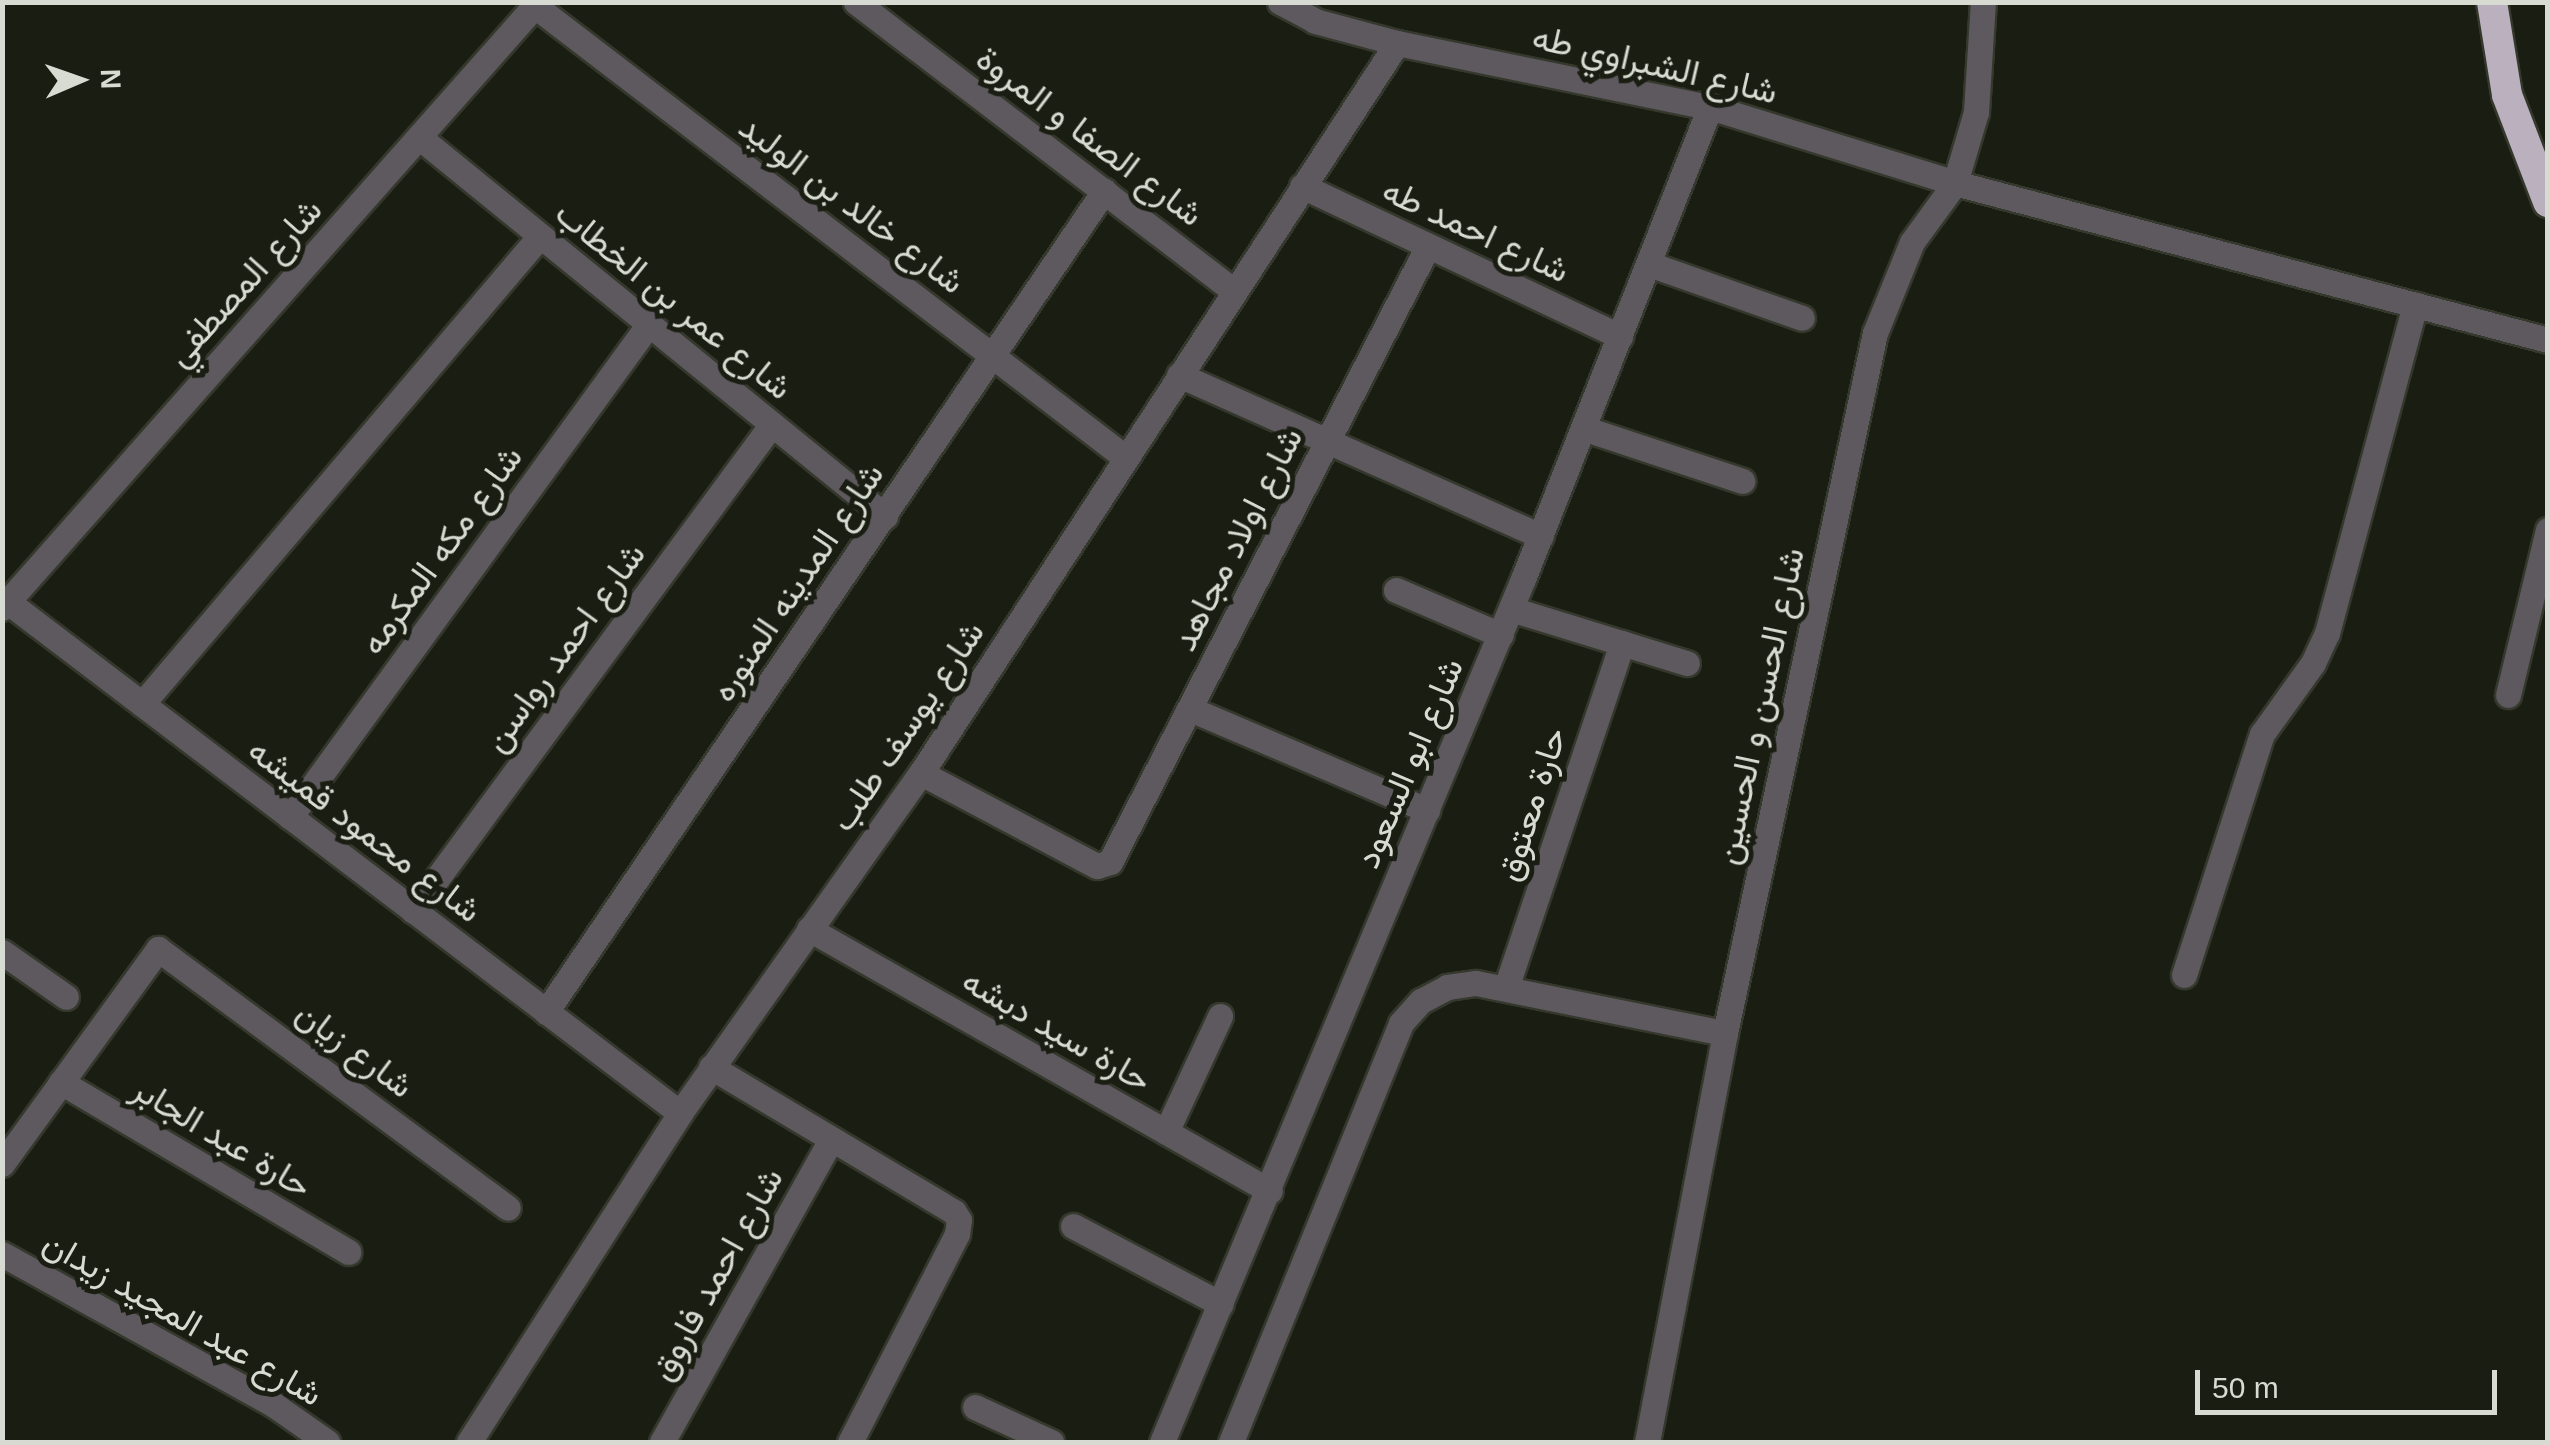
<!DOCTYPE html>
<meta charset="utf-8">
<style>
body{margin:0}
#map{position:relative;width:2550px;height:1445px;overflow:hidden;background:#1a1d11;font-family:Helvetica,Vazirmatn,sans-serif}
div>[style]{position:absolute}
.roads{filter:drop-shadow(2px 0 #35382c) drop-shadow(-2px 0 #35382c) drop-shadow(0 2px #35382c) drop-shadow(0 -2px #35382c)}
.street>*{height:25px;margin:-12.5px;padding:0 12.5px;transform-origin:12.5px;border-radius:12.5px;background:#5e595f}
.highway>*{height:30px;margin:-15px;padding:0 15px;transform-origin:15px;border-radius:15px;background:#bbb0be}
span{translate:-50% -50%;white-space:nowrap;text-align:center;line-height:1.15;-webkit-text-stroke:10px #1a1d11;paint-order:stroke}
.street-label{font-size:35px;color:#d8dbd2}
.frame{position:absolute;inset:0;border:5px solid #d8dbd2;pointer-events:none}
.north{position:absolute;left:30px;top:30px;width:100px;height:100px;-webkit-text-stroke:8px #1a1d11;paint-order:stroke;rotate:88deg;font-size:28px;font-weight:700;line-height:40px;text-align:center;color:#d8dbd2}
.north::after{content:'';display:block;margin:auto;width:35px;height:45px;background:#d8dbd2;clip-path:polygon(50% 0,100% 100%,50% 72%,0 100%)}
.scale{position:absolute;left:2195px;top:1370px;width:302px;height:45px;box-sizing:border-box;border:5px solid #d8dbd2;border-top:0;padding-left:12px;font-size:30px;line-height:35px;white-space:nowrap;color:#d8dbd2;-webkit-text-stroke:8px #1a1d11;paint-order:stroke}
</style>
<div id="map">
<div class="roads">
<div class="street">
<div style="left:856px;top:2px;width:474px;rotate:37.4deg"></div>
<div style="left:1280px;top:2px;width:40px;rotate:28deg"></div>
<div style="left:1315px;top:21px;width:85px;rotate:15deg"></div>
<div style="left:1397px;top:43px;width:319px;rotate:11.6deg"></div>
<div style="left:1710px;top:107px;width:257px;rotate:17.2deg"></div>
<div style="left:1955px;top:183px;width:613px;rotate:14.83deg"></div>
<div style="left:535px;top:6px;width:744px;rotate:37.41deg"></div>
<div style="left:419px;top:137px;width:601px;rotate:39.12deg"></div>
<div style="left:1302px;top:186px;width:352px;rotate:25.3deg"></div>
<div style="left:1649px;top:264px;width:162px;rotate:19.4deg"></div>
<div style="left:1179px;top:375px;width:396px;rotate:24deg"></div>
<div style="left:1583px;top:428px;width:168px;rotate:18.4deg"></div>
<div style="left:1396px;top:590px;width:114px;rotate:23.2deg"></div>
<div style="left:8px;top:602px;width:844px;rotate:37.25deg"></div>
<div style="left:2px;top:608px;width:809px;rotate:-48.51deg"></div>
<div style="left:1511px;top:609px;width:184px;rotate:17.1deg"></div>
<div style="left:2508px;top:695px;width:170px;rotate:-76.4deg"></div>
<div style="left:142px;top:704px;width:614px;rotate:-49.62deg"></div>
<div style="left:1190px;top:709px;width:258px;rotate:23.1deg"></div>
<div style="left:921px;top:773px;width:199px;rotate:27.9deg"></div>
<div style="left:1097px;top:866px;width:14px;rotate:-17deg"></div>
<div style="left:1110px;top:862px;width:693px;rotate:-62.7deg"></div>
<div style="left:290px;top:817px;width:610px;rotate:-53.94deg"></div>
<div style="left:413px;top:911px;width:605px;rotate:-53.6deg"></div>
<div style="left:809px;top:929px;width:530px;rotate:29.61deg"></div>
<div style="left:2px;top:952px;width:78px;rotate:35.1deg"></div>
<div style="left:2184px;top:975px;width:253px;rotate:-72.1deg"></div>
<div style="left:2262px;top:734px;width:87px;rotate:-54.3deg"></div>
<div style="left:2313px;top:663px;width:33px;rotate:-65deg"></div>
<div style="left:2327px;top:633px;width:340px;rotate:-75deg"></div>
<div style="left:1506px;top:988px;width:364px;rotate:-71.4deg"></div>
<div style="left:546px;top:1012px;width:993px;rotate:-55.8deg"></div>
<div style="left:711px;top:1067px;width:283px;rotate:30.8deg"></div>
<div style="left:954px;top:1212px;width:9px;rotate:58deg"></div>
<div style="left:959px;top:1220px;width:14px;rotate:98deg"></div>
<div style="left:957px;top:1234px;width:234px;rotate:117.2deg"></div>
<div style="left:61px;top:1082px;width:334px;rotate:30.6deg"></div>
<div style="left:1166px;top:1132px;width:128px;rotate:-65deg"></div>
<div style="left:2px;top:1164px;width:266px;rotate:-54deg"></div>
<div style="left:158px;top:949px;width:435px;rotate:36.5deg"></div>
<div style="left:1073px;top:1226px;width:167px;rotate:27.8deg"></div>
<div style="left:2px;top:1254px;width:311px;rotate:29deg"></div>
<div style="left:274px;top:1405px;width:65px;rotate:34.9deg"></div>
<div style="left:975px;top:1407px;width:84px;rotate:24.7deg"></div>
<div style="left:469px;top:1442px;width:391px;rotate:-57.3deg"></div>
<div style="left:680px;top:1113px;width:417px;rotate:-54.7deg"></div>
<div style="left:921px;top:773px;width:871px;rotate:-56.89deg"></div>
<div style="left:662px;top:1442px;width:347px;rotate:-60.8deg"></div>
<div style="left:1162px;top:1442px;width:935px;rotate:-67.3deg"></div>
<div style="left:1523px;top:579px;width:508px;rotate:-68.39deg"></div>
<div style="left:1231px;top:1442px;width:452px;rotate:-67.9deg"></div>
<div style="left:1401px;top:1023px;width:30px;rotate:-48deg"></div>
<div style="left:1421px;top:1001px;width:30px;rotate:-28deg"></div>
<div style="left:1447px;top:987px;width:29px;rotate:-8deg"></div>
<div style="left:1476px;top:983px;width:254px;rotate:11.4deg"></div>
<div style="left:1647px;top:1442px;width:416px;rotate:-79.2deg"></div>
<div style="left:1725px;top:1033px;width:716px;rotate:-77.91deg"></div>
<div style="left:1875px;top:333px;width:98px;rotate:-67.9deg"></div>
<div style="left:1912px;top:242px;width:73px;rotate:-53.9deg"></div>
<div style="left:1955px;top:183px;width:74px;rotate:-73.5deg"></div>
<div style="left:1976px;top:112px;width:110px;rotate:-86.4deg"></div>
</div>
<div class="highway">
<div style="left:2492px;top:2px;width:94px;rotate:80.8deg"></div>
<div style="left:2507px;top:95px;width:115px;rotate:69deg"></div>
</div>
</div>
<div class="street-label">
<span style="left:1655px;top:64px;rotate:13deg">شارع الشبراوي طه</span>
<span style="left:1090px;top:136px;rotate:37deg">شارع الصفا و المروة</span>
<span style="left:852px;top:204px;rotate:37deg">شارع خالد بن الوليد</span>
<span style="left:1476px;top:230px;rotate:25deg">شارع احمد طه</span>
<span style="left:244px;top:282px;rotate:-48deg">شارع المصطفي</span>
<span style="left:674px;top:300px;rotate:39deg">شارع عمر بن الخطاب</span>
<span style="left:1237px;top:539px;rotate:-63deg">شارع اولاد مجاهد</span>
<span style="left:441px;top:550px;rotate:-54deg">شارع مكه المكرمه</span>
<span style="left:797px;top:582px;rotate:-56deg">شارع المدينه المنوره</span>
<span style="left:564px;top:647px;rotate:-54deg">شارع احمد رواسن</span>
<span style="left:1759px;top:706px;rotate:-78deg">شارع الحسن و الحسين</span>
<span style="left:907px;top:726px;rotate:-56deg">شارع يوسف طلب</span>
<span style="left:1409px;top:763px;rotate:-67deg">شارع ابو السعود</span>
<span style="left:1531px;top:804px;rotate:-72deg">حارة معتوق</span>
<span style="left:365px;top:830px;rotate:37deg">شارع محمود قميشه</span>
<span style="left:1057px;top:1030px;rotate:30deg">حارة سيد دبشه</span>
<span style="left:355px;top:1049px;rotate:37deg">شارع زيان</span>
<span style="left:222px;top:1137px;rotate:31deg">حارة عبد الجابر</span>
<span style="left:716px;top:1274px;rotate:-61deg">شارع احمد فاروق</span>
<span style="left:183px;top:1318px;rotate:30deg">شارع عبد المجيد زيدان</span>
</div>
<div class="frame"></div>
<div class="north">N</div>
<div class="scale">50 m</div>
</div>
